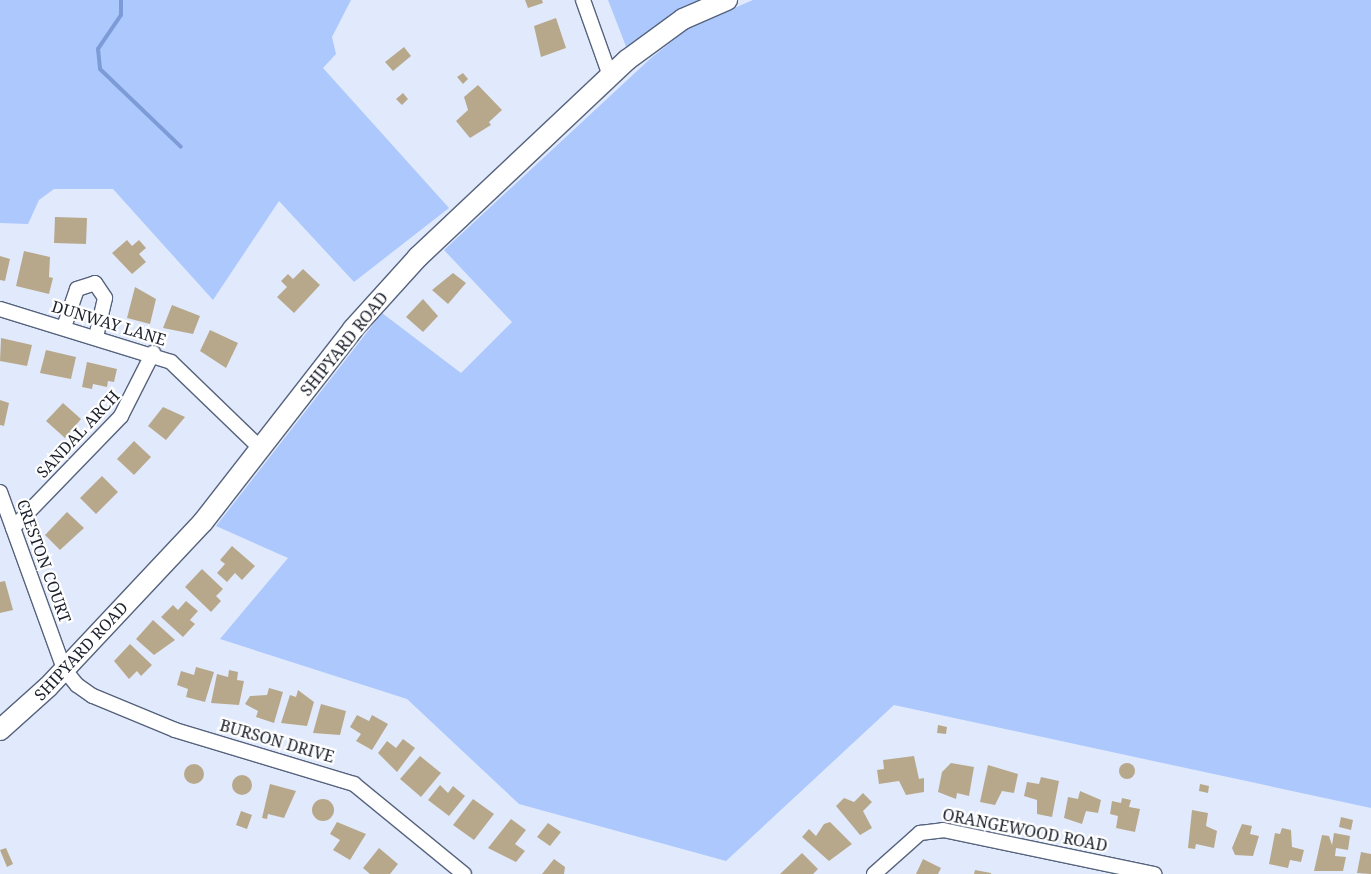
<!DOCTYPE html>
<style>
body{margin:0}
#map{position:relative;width:1371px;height:874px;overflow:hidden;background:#e1eafc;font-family:"Noto Serif",serif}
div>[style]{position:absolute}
.green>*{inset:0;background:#acc8fd}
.stream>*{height:4px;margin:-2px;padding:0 2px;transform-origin:2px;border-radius:2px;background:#7d9bd7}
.building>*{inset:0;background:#b8a88b}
.round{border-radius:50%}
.roads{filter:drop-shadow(1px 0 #56637d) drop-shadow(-1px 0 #56637d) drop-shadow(0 1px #56637d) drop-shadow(0 -1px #56637d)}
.street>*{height:14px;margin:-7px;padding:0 7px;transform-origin:7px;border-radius:7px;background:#fff}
.secondary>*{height:20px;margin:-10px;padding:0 10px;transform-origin:10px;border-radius:10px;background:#fff}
span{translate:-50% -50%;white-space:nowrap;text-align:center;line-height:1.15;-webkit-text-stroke:4.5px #fff;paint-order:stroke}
.street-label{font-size:16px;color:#1b202b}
</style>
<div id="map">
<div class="green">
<div style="clip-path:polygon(0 0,351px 0,332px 37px,336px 54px,323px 68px,449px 208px,354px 282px,279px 201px,213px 300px,113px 189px,54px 189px,39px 200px,28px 224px,0 223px)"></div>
<div style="clip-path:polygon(608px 0,701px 0,685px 6px,627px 49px)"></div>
<div style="clip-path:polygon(753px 0,1371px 0,1371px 808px,894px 705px,726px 861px,519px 804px,407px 699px,220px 639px,288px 558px,216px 526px,382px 313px,461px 373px,512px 322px,444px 250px,651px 58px,690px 27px)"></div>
</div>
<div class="stream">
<div style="left:121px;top:0;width:15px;rotate:90deg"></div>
<div style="left:121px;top:15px;width:41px;rotate:124.1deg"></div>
<div style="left:98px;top:49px;width:20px;rotate:84deg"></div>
<div style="left:100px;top:69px;width:112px;rotate:43.9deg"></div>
</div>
<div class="building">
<div style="clip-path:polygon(525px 0,542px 0,543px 3px,528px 8px)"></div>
<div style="clip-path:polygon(556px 18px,566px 48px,541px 57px,534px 26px)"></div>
<div style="clip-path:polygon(404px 47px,411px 56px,393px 71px,385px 62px)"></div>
<div style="clip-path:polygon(463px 73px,468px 79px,463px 84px,457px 77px)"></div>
<div style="clip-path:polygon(478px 85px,502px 110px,489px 122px,491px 125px,470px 138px,456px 121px,468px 110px,464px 97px)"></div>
<div style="clip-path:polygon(403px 93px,408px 99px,402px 105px,396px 99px)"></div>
<div style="clip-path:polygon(55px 217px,87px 218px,86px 244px,54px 243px)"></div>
<div style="clip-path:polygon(127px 240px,132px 246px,139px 240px,146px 248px,139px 254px,146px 262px,132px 274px,112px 253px)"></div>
<div style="clip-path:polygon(24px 251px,50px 257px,49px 277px,53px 278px,49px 294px,16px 286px)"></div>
<div style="clip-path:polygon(0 256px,10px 259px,5px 281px,0 280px)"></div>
<div style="clip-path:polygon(303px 269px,320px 285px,294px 313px,277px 297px,287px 287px,281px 281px,288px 274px,293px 279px)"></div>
<div style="clip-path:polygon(453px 273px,466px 283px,448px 304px,432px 290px)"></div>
<div style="clip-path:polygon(135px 287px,156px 299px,150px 324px,127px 318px)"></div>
<div style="clip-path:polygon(423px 299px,438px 316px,423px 332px,406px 317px)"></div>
<div style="clip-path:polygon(172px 305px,200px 316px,193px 334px,163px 328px)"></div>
<div style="clip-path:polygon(210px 330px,238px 343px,226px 368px,200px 351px)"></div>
<div style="clip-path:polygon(1px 338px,32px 345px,27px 366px,0 361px)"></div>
<div style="clip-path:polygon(46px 350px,76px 357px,71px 379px,40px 373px)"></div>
<div style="clip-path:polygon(87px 362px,117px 369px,114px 382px,108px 381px,107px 387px,93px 384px,92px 389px,82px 387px)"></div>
<div style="clip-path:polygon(0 400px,9px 403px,4px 426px,0 425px)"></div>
<div style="clip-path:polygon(63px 403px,81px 419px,65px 438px,46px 421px)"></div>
<div style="clip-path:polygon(163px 407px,185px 417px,166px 440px,148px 426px)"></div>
<div style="clip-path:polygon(134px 441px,151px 457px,134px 475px,117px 459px)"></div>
<div style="clip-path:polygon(102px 476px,118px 492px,96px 514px,80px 498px)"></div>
<div style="clip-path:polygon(67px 512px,84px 528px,60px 550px,45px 535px)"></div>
<div style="clip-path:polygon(232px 546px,255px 566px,242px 580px,235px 573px,227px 582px,217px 573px,225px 564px,220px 560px)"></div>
<div style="clip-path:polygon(202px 569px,223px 589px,216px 596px,221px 601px,211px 612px,185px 587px)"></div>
<div style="clip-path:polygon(5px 581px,13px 610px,0 613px,0 582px)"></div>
<div style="clip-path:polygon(186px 601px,198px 611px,190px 620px,195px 624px,183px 637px,161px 617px,173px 605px,178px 610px)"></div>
<div style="clip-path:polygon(153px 620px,175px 640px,154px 655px,136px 639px)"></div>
<div style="clip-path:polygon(130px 644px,152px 665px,141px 676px,137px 671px,129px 679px,114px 661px)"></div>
<div style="clip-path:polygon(196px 667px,214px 672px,205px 702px,186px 697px,188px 689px,177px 685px,181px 671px,194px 675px)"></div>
<div style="clip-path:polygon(229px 670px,238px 672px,237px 680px,244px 681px,239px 705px,211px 703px,217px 674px,228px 677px)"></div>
<div style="clip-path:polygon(269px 688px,283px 692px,274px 723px,256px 717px,258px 711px,245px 704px,250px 696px,267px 695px)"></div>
<div style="clip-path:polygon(298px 690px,314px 702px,307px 726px,281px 723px,290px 695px,296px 697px)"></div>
<div style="clip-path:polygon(321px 704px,346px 711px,340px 735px,313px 733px)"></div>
<div style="clip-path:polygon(357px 715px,369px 721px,372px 715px,388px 724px,372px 750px,356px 741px,361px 734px,350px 727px)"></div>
<div style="clip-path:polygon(938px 725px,947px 727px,946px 734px,937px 733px)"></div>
<div style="clip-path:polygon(403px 739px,415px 748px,397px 772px,378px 753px,387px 741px,396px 748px)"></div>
<div style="clip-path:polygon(420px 756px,441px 773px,421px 797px,400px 779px)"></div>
<div style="clip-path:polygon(914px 756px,919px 779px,924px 778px,924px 792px,906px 795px,899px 781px,879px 784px,877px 770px,884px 769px,883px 760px)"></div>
<div class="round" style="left:1119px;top:763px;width:16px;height:16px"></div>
<div style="clip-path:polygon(951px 763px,974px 767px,969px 796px,957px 793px,956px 799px,938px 792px,942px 772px)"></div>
<div class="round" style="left:184px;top:764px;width:20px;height:20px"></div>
<div style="clip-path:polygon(988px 765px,1018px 774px,1014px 793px,1002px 791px,995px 805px,980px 802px)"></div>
<div class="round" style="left:232px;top:775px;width:20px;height:20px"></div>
<div style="clip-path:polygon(1041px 777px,1059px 781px,1052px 817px,1037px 814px,1037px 800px,1024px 796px,1027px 782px,1039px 784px)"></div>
<div style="clip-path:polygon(270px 784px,296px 791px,284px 818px,268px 814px,267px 819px,262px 818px)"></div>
<div style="clip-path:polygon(1200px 784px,1209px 786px,1208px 793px,1199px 791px)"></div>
<div style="clip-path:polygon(440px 785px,448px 793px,453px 786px,465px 796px,449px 816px,428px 800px)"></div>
<div style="clip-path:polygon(1080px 791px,1101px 800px,1098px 813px,1086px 811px,1082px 824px,1064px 818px,1068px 797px,1078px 799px)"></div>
<div style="clip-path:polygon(863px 793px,872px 802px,863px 811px,872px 828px,860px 835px,836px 806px,844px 798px,854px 802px)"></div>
<div style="clip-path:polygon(1122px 798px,1131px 800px,1129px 807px,1140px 809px,1135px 832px,1116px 828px,1118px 816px,1110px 814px,1112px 801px,1121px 803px)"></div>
<div class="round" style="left:312px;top:799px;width:22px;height:22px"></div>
<div style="clip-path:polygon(473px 799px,494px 814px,474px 840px,453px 825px)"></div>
<div style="clip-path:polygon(1192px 810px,1208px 813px,1206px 826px,1217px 831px,1214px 848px,1196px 844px,1195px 849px,1188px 848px)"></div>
<div style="clip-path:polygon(241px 811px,252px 815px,247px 829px,236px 825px)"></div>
<div style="clip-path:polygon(1341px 817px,1353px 820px,1351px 830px,1339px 827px)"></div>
<div style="clip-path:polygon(511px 819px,526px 830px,515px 844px,525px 851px,516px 862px,488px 848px)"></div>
<div style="clip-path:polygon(337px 822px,366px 834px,350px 860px,333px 850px,340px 840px,330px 834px)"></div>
<div style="clip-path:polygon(830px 822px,852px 844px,829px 861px,802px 837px,809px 829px,816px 836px,824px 824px)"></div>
<div style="clip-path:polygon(548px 823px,561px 832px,550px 846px,537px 837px)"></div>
<div style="clip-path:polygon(1242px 824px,1252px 826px,1250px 834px,1259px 836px,1253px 856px,1235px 855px,1232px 848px)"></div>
<div style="clip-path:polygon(1282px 828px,1291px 830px,1292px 847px,1304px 850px,1301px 862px,1290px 860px,1288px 868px,1269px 864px,1275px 833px,1280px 834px)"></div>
<div style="clip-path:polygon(1334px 833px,1350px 836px,1348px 850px,1336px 848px,1335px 856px,1346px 857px,1343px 871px,1314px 871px,1322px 835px,1329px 836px,1332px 845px)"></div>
<div style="clip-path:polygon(6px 848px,13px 864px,7px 867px,0 850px)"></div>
<div style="clip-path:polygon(379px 848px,398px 864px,390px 874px,370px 874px,363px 868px)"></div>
<div style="clip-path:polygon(1361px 852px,1371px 854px,1371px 874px,1357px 873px)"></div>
<div style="clip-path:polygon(802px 853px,818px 869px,813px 874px,780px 874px)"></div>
<div style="clip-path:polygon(554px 859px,565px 867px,564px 874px,542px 874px)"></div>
<div style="clip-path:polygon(923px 859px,941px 868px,938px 874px,916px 874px)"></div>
<div style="clip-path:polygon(975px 870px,991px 873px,991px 874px,974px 874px)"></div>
</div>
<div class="roads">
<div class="street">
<div style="left:583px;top:0;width:81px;rotate:70.4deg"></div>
<div style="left:0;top:309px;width:179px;rotate:17.2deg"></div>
<div style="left:171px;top:362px;width:127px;rotate:44deg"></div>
<div style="left:64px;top:327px;width:40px;rotate:-71.1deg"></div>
<div style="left:77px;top:289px;width:19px;rotate:-18deg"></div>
<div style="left:95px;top:283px;width:18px;rotate:56deg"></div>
<div style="left:105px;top:298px;width:39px;rotate:103deg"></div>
<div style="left:0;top:492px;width:188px;rotate:70.1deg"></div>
<div style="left:64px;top:669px;width:21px;rotate:51deg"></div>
<div style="left:77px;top:685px;width:19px;rotate:35deg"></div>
<div style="left:93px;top:696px;width:89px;rotate:22.5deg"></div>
<div style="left:175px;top:730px;width:187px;rotate:16.8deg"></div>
<div style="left:354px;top:784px;width:142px;rotate:39.3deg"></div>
<div style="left:13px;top:528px;width:156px;rotate:-46deg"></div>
<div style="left:121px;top:416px;width:71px;rotate:-63.1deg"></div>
<div style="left:874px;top:874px;width:62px;rotate:-41.7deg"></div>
<div style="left:920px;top:833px;width:23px;rotate:-7deg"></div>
<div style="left:943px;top:830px;width:216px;rotate:11.8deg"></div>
</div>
<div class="secondary">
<div style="left:0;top:730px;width:64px;rotate:-41.9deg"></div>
<div style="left:48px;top:687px;width:226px;rotate:-46.8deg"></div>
<div style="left:203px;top:522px;width:244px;rotate:-52.1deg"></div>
<div style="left:353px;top:329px;width:97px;rotate:-47.9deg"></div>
<div style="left:418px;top:257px;width:287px;rotate:-43.3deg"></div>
<div style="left:627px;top:60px;width:69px;rotate:-36.2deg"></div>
<div style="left:683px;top:19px;width:48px;rotate:-23.4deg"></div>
</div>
</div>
<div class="street-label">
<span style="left:109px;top:323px;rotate:17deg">DUNWAY LANE</span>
<span style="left:344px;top:344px;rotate:-51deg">SHIPYARD ROAD</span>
<span style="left:78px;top:434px;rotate:-47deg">SANDAL ARCH</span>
<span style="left:44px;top:561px;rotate:70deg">CRESTON COURT</span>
<span style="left:81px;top:651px;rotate:-47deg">SHIPYARD ROAD</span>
<span style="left:277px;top:741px;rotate:16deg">BURSON DRIVE</span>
<span style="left:1025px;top:830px;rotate:11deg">ORANGEWOOD ROAD</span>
</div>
</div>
